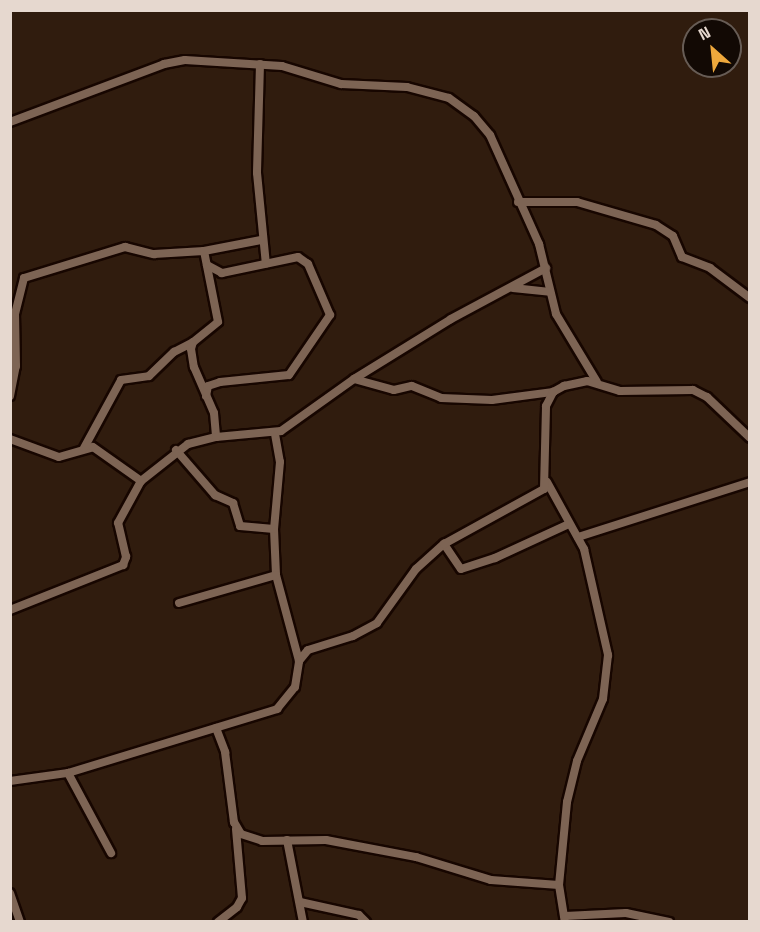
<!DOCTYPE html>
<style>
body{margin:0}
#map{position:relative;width:760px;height:932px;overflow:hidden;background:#301c0e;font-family:"Space Grotesk",sans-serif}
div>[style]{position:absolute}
.roads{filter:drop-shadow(2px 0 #170600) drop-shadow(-2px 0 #170600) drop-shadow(0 2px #170600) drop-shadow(0 -2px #170600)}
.minor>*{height:8px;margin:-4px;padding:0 4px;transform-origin:4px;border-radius:4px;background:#7d6454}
span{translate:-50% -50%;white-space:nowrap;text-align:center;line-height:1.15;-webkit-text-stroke:4.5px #120904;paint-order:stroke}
.frame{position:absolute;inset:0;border:12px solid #e6d8cf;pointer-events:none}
.north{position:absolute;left:682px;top:18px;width:60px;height:60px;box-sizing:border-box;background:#120904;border:2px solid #675c55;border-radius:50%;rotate:333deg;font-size:16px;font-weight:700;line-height:24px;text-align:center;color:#e6d8cf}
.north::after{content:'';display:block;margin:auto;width:21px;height:27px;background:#eea83c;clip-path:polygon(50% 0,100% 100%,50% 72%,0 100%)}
</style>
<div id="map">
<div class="roads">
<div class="minor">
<div style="left:260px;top:64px;width:109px;rotate:91.6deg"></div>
<div style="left:257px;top:173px;width:91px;rotate:84.4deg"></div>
<div style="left:10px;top:122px;width:165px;rotate:-20.6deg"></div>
<div style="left:164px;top:64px;width:21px;rotate:-11deg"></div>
<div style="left:185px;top:60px;width:97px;rotate:3.5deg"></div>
<div style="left:282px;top:66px;width:62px;rotate:17deg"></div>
<div style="left:341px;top:84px;width:66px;rotate:2.6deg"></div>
<div style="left:407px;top:87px;width:43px;rotate:14.7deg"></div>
<div style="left:449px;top:98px;width:31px;rotate:36deg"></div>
<div style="left:474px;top:116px;width:25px;rotate:50deg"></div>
<div style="left:490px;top:135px;width:120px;rotate:65.8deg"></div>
<div style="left:539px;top:244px;width:72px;rotate:76.3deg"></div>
<div style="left:556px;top:314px;width:79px;rotate:58.9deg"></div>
<div style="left:518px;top:202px;width:59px"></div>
<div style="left:577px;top:202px;width:82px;rotate:16.2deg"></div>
<div style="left:656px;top:225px;width:20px;rotate:33deg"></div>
<div style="left:673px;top:236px;width:23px;rotate:67deg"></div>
<div style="left:682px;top:257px;width:30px;rotate:21deg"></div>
<div style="left:710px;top:268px;width:50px;rotate:36.9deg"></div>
<div style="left:204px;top:251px;width:72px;rotate:78.8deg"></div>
<div style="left:218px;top:322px;width:32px;rotate:141deg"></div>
<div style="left:193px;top:342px;width:7px;rotate:106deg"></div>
<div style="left:191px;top:349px;width:18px;rotate:81deg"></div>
<div style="left:194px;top:367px;width:50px;rotate:66.5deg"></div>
<div style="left:214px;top:413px;width:24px;rotate:85deg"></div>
<div style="left:513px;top:288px;width:37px;rotate:6deg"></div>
<div style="left:354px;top:379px;width:41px;rotate:15.4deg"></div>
<div style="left:394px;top:390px;width:18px;rotate:-13deg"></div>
<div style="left:412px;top:386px;width:31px;rotate:22deg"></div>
<div style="left:441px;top:398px;width:51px;rotate:2.2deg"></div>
<div style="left:492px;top:400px;width:62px;rotate:-7.5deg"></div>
<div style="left:10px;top:396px;width:31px;rotate:-79deg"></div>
<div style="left:16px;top:366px;width:52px;rotate:-91.1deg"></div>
<div style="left:15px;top:314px;width:37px;rotate:-76deg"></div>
<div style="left:24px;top:278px;width:106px;rotate:-17.1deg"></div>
<div style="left:125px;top:247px;width:30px;rotate:14deg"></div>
<div style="left:154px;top:254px;width:50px;rotate:-3.4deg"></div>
<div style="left:204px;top:251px;width:58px;rotate:-10.9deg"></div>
<div style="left:206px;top:396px;width:10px;rotate:-79deg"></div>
<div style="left:208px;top:386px;width:13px;rotate:-18deg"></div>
<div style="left:220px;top:382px;width:69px;rotate:-5.8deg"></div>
<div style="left:289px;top:375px;width:73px;rotate:-55.7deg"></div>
<div style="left:330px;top:315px;width:56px;rotate:-113.3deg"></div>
<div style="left:308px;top:264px;width:12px;rotate:-145deg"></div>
<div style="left:298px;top:257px;width:78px;rotate:168.1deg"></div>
<div style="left:222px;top:273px;width:17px;rotate:-152deg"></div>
<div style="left:275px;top:434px;width:28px;rotate:80deg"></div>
<div style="left:280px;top:462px;width:67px;rotate:95.1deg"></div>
<div style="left:274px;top:529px;width:46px;rotate:87.5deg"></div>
<div style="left:276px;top:575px;width:89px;rotate:75deg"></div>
<div style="left:10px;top:439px;width:52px;rotate:20.2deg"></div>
<div style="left:59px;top:457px;width:35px;rotate:-16deg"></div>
<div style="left:93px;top:447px;width:59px;rotate:35.3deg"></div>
<div style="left:141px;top:481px;width:60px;rotate:-38.2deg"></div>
<div style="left:188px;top:444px;width:29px;rotate:-14deg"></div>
<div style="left:216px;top:437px;width:65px;rotate:-5.3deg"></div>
<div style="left:281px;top:431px;width:90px;rotate:-35.5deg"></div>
<div style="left:354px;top:379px;width:114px;rotate:-31.7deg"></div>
<div style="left:451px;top:319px;width:108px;rotate:-28.2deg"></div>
<div style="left:84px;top:448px;width:77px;rotate:-61.4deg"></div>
<div style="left:121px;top:380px;width:28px;rotate:-8deg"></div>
<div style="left:149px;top:376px;width:35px;rotate:-44deg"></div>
<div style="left:174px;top:352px;width:20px;rotate:-27deg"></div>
<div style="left:176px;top:450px;width:60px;rotate:49.1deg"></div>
<div style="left:215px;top:495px;width:20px;rotate:24deg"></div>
<div style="left:233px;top:503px;width:24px;rotate:73deg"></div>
<div style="left:240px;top:526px;width:34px;rotate:5deg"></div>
<div style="left:547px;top:482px;width:77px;rotate:61.1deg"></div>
<div style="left:584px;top:549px;width:109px;rotate:77.2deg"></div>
<div style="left:608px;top:655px;width:44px;rotate:96.5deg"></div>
<div style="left:603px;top:699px;width:67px;rotate:112.8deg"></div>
<div style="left:577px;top:761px;width:42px;rotate:103.7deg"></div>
<div style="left:567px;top:802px;width:83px;rotate:95.5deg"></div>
<div style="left:559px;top:885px;width:37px;rotate:81deg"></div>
<div style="left:578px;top:537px;width:181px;rotate:-17.7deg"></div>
<div style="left:444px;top:544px;width:30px;rotate:56deg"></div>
<div style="left:461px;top:569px;width:36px;rotate:-18deg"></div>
<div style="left:495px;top:558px;width:81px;rotate:-24.7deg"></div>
<div style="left:179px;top:603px;width:101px;rotate:-16.1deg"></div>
<div style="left:10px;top:610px;width:122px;rotate:-21.7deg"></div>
<div style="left:123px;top:565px;width:9px;rotate:-69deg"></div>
<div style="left:126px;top:557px;width:35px;rotate:-103deg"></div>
<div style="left:118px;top:523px;width:48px;rotate:-61.3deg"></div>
<div style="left:216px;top:728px;width:26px;rotate:69deg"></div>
<div style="left:225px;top:752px;width:71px;rotate:82.7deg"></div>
<div style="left:234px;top:822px;width:14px;rotate:60deg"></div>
<div style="left:241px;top:834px;width:22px;rotate:18deg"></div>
<div style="left:262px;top:841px;width:64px;rotate:-0.9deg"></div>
<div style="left:326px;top:840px;width:92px;rotate:10.7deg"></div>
<div style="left:416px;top:857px;width:78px;rotate:17deg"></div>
<div style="left:491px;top:880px;width:68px;rotate:4.2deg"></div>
<div style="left:68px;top:773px;width:91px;rotate:61.7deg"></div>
<div style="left:10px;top:781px;width:59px;rotate:-7.9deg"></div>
<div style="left:68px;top:773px;width:219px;rotate:-17deg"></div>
<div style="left:277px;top:709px;width:28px;rotate:-51deg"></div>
<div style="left:295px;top:687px;width:26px;rotate:-81deg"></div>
<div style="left:299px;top:661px;width:14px;rotate:-51deg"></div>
<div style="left:308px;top:650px;width:47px;rotate:-17.3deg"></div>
<div style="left:353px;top:636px;width:27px;rotate:-28deg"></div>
<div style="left:377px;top:623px;width:67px;rotate:-54.2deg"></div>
<div style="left:416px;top:569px;width:38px;rotate:-42deg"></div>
<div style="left:444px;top:544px;width:114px;rotate:-28.8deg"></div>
<div style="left:544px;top:489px;width:83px;rotate:-88.6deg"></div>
<div style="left:546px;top:406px;width:16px;rotate:-63deg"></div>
<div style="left:553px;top:392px;width:13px;rotate:-29deg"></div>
<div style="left:564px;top:386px;width:24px;rotate:-12deg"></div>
<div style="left:587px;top:381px;width:34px;rotate:17deg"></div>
<div style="left:620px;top:391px;width:73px;rotate:-0.8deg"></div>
<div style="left:693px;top:390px;width:16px;rotate:27deg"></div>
<div style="left:707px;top:397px;width:59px;rotate:43.6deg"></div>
<div style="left:287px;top:840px;width:84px;rotate:79deg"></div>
<div style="left:10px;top:893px;width:31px;rotate:71deg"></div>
<div style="left:300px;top:902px;width:60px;rotate:12.4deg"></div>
<div style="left:359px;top:915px;width:10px;rotate:45deg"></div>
<div style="left:565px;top:916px;width:61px;rotate:-2.8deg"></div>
<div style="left:626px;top:913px;width:44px;rotate:11.8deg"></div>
<div style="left:218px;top:922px;width:24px;rotate:-38deg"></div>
<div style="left:237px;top:907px;width:10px;rotate:-61deg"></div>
<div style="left:242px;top:898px;width:69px;rotate:-95deg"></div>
</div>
</div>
<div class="frame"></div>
<div class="north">N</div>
</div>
